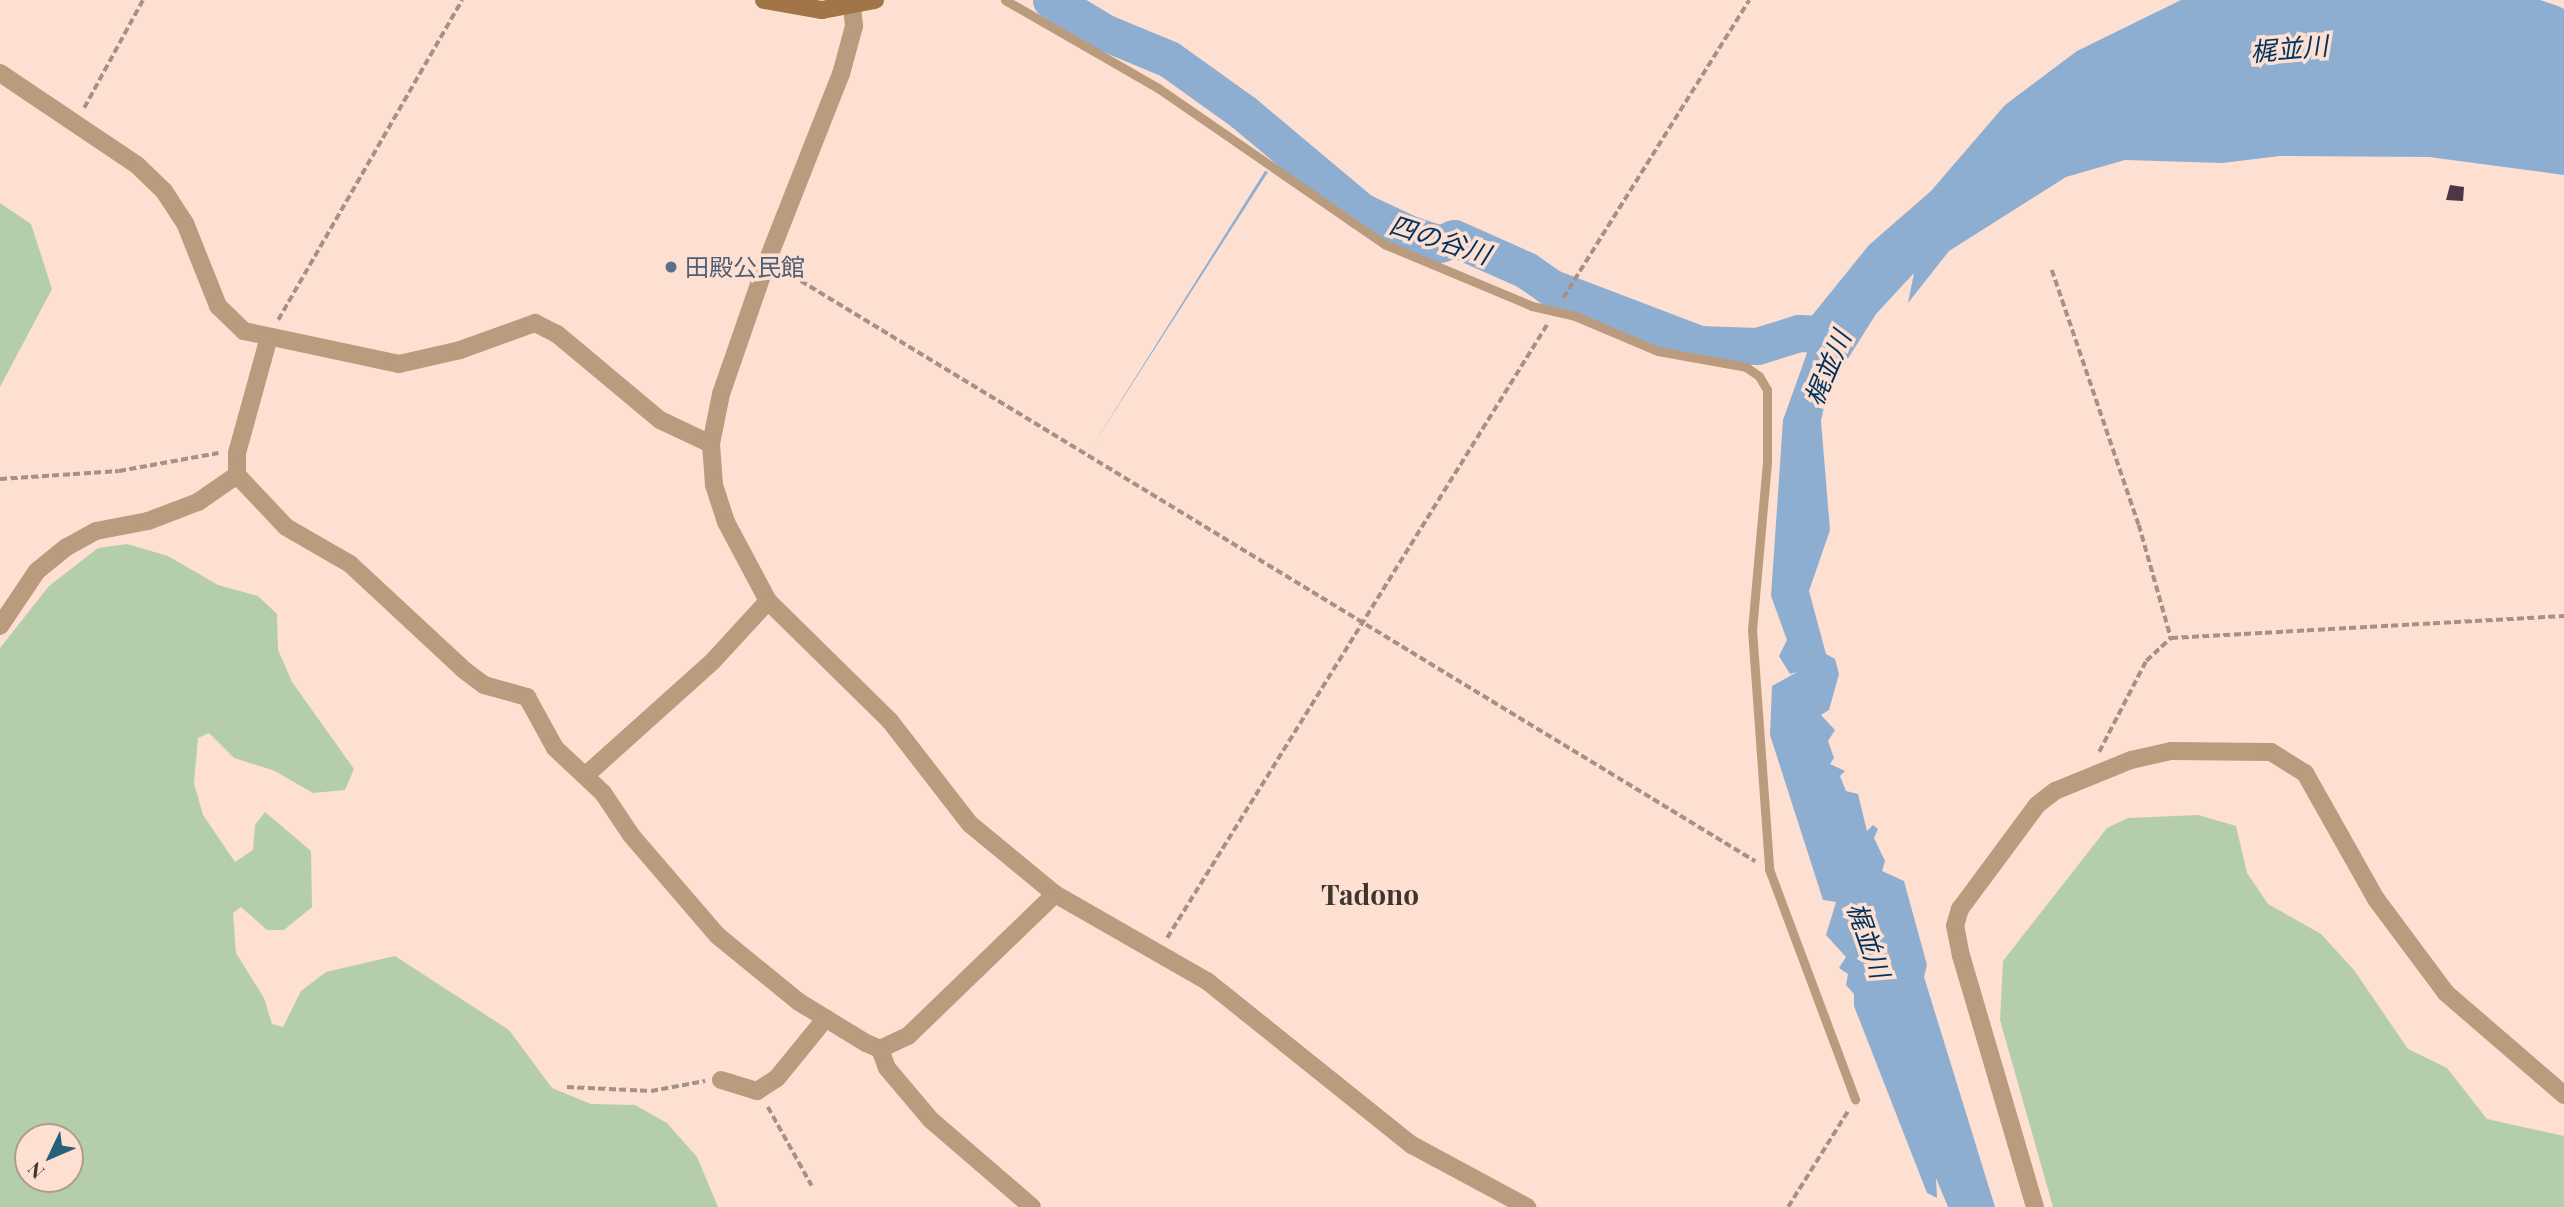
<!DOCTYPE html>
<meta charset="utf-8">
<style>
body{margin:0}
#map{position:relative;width:2564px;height:1207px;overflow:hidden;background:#fde0d2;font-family:"Playfair Display","Noto Sans JP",serif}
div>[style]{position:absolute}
.green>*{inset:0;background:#b4ceab}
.water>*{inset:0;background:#8eaed1}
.river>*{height:37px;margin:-18.5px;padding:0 18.5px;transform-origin:18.5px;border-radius:18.5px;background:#8eaed1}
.building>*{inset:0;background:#4d3744}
.path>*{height:3.5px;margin-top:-1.75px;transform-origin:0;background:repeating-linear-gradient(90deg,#a69187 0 7px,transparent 0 10.5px)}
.lane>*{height:9px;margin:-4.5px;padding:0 4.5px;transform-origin:4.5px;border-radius:4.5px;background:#ba9b7e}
.street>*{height:18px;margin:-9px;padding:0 9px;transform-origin:9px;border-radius:9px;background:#ba9b7e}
.secondary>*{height:18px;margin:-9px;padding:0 9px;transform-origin:9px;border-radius:9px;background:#a27549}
.dots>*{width:19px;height:19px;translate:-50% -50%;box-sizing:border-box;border:4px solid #fde0d2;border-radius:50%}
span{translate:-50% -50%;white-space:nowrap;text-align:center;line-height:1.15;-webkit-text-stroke:7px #fde0d2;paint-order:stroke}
.service-label{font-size:24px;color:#4e5e75}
.left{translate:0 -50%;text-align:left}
.water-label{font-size:26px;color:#00325d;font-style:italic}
.quarter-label{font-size:28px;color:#3f342e;font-weight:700}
.north{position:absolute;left:14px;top:1123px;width:70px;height:70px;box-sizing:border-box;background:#fde0d2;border:2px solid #b19b90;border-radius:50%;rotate:226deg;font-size:19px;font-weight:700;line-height:28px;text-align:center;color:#3f342e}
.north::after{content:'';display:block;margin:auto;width:24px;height:32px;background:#266079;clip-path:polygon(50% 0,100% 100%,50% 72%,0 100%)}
</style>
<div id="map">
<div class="green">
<div style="clip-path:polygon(0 203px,31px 224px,52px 289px,0 387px)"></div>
<div style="clip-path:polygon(evenodd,127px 544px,168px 556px,218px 585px,258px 596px,277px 614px,278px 650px,292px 682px,354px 769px,345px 790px,313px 793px,275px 771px,234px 758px,209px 733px,198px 738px,194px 783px,203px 815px,235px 862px,253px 850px,255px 825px,265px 812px,311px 851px,312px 907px,284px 930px,267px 930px,241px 907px,233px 913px,236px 953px,264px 998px,272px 1024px,283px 1027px,301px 991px,326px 972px,395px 956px,509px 1030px,552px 1088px,591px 1104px,635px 1105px,667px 1123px,697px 1157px,718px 1207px,0 1207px,0 648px,49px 586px,98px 548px,127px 544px,28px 1137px,70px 1137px,70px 1179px,28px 1179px,28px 1137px)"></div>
<div style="clip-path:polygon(2198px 815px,2236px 826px,2247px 873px,2268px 904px,2321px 934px,2354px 970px,2408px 1049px,2447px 1068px,2487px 1119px,2564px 1136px,2564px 1207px,2053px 1207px,2000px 1020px,2003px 961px,2107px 828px,2128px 818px)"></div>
</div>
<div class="water">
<div style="clip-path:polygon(2181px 0,2540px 0,2558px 6px,2564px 9px,2564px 175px,2429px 157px,2280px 156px,2222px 163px,2125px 160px,2066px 177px,1949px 251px,1908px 303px,1914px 273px,1876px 314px,1827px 392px,1821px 421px,1830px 530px,1809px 591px,1826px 654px,1835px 659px,1839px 674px,1829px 710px,1821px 715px,1835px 730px,1828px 741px,1834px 758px,1830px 764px,1845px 771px,1840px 776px,1846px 791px,1858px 794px,1867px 831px,1873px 825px,1878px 829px,1874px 838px,1885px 861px,1882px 871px,1904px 881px,1927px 965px,1924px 977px,1995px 1207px,1948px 1207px,1936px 1178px,1937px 1198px,1927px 1193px,1854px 1006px,1854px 994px,1846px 985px,1848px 974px,1839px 968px,1846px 957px,1826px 935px,1836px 902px,1823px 900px,1770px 735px,1772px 686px,1797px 672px,1790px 674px,1779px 656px,1787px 640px,1771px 596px,1783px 420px,1807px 353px,1801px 341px,1806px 323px,1869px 245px,1931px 191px,2005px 105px,2077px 51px)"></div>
<div style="clip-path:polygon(1265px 171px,1268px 172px,1093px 445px)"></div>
</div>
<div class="river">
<div style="left:1051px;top:0;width:62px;rotate:31.1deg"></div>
<div style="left:1104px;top:32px;width:70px;rotate:22.6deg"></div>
<div style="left:1169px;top:59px;width:91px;rotate:35.6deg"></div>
<div style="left:1243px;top:112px;width:154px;rotate:40deg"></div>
<div style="left:1361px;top:211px;width:54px;rotate:25.1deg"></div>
<div style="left:1410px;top:234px;width:32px;rotate:18deg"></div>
<div style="left:1440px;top:244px;width:15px;rotate:-23deg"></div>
<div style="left:1454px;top:238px;width:79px;rotate:24deg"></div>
<div style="left:1526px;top:270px;width:29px;rotate:35deg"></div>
<div style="left:1550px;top:287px;width:160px;rotate:20.9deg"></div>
<div style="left:1699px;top:344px;width:58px;rotate:2deg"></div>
<div style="left:1757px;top:346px;width:44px;rotate:-17.2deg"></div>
<div style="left:1799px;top:333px;width:36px;rotate:2deg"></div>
</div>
<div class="building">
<div style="clip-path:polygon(2450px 185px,2464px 187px,2463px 201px,2446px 200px)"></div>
</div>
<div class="path">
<div style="left:84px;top:108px;width:123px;rotate:-61.4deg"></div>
<div style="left:783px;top:270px;width:1138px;rotate:31.3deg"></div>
<div style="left:2052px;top:270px;width:269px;rotate:71.2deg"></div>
<div style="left:2139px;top:525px;width:117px;rotate:74.2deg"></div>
<div style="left:1563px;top:298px;width:351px;rotate:-58deg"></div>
<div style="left:278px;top:320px;width:369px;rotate:-60.1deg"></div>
<div style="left:0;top:479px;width:119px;rotate:-3.8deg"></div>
<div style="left:119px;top:471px;width:101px;rotate:-10.3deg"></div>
<div style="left:2099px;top:752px;width:102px;rotate:-62.7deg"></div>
<div style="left:2146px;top:661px;width:34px;rotate:-43deg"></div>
<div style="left:2171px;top:638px;width:394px;rotate:-3.2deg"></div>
<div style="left:1167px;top:938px;width:723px;rotate:-58.22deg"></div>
<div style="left:567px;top:1087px;width:84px;rotate:2.7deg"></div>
<div style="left:651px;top:1091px;width:55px;rotate:-10.5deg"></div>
<div style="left:768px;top:1107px;width:90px;rotate:60.9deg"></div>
<div style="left:1788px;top:1207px;width:113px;rotate:-58deg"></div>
</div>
<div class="lane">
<div style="left:1005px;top:0;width:177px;rotate:29.9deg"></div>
<div style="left:1158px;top:88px;width:275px;rotate:34.6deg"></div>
<div style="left:1384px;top:244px;width:160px;rotate:22.7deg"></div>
<div style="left:1532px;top:306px;width:44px;rotate:13.1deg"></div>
<div style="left:1575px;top:316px;width:90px;rotate:22.9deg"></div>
<div style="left:1658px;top:351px;width:89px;rotate:10.3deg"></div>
<div style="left:1746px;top:367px;width:16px;rotate:35deg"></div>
<div style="left:1759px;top:376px;width:16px;rotate:60deg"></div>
<div style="left:1767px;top:390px;width:72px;rotate:90deg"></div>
<div style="left:1767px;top:462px;width:168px;rotate:95.1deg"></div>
<div style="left:1752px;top:629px;width:241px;rotate:85.9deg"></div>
<div style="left:1769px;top:869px;width:246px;rotate:69.5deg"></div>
</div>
<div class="street">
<div style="left:0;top:73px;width:165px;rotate:33.9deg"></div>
<div style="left:137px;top:165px;width:37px;rotate:44deg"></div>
<div style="left:164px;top:191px;width:38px;rotate:57deg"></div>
<div style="left:185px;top:223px;width:89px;rotate:68.3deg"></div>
<div style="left:218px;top:306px;width:36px;rotate:44deg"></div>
<div style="left:244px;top:331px;width:158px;rotate:12deg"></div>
<div style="left:399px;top:364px;width:63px;rotate:-12.9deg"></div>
<div style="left:460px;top:350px;width:80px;rotate:-19.8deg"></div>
<div style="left:535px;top:323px;width:25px;rotate:27deg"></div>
<div style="left:557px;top:334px;width:134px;rotate:39.9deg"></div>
<div style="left:660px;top:420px;width:56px;rotate:25.2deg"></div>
<div style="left:711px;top:444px;width:51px;rotate:-78.7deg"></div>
<div style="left:721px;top:394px;width:138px;rotate:-70.9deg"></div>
<div style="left:766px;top:264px;width:204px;rotate:-68.5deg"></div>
<div style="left:841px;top:74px;width:50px;rotate:-74.8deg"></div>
<div style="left:854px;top:26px;width:20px;rotate:-96deg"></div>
<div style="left:711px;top:444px;width:41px;rotate:85.8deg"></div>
<div style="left:714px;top:485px;width:39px;rotate:72deg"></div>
<div style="left:726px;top:522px;width:89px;rotate:62deg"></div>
<div style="left:768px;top:601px;width:171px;rotate:44.5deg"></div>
<div style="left:890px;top:721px;width:130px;rotate:52.2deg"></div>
<div style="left:970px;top:824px;width:110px;rotate:39.5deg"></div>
<div style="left:1055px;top:894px;width:175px;rotate:29.8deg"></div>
<div style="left:1207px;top:981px;width:263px;rotate:38.7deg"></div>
<div style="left:1412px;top:1145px;width:131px;rotate:28.3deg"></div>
<div style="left:237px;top:475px;width:71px;rotate:46.7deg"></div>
<div style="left:286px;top:527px;width:74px;rotate:30deg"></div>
<div style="left:350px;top:564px;width:156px;rotate:42.9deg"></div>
<div style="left:464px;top:670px;width:25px;rotate:37deg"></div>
<div style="left:484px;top:685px;width:45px;rotate:15.6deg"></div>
<div style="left:527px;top:697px;width:58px;rotate:61.2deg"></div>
<div style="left:555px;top:748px;width:66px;rotate:43.2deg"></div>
<div style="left:603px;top:793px;width:50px;rotate:56.3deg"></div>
<div style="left:631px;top:835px;width:133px;rotate:49.3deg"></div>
<div style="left:718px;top:936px;width:104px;rotate:39.2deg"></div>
<div style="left:799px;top:1002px;width:79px;rotate:31.5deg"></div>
<div style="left:866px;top:1043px;width:15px;rotate:23deg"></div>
<div style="left:880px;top:1049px;width:31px;rotate:-25deg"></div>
<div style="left:908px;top:1036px;width:204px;rotate:-44deg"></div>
<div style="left:0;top:626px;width:66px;rotate:-56.1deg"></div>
<div style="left:37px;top:571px;width:38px;rotate:-39deg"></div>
<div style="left:67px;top:547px;width:33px;rotate:-29deg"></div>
<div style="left:96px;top:531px;width:53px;rotate:-10.9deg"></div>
<div style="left:148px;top:521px;width:53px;rotate:-20.8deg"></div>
<div style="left:198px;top:502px;width:47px;rotate:-34.7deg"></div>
<div style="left:237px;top:475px;width:22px;rotate:-90deg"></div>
<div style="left:237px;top:453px;width:120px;rotate:-74.6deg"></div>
<div style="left:586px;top:775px;width:169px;rotate:-41.9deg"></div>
<div style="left:712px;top:662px;width:83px;rotate:-47.4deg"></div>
<div style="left:880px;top:1049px;width:20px;rotate:70deg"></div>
<div style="left:887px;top:1068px;width:68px;rotate:49.8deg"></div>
<div style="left:931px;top:1120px;width:133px;rotate:40.7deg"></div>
<div style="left:721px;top:1080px;width:38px;rotate:17deg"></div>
<div style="left:757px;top:1091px;width:24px;rotate:-33deg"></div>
<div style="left:777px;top:1078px;width:77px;rotate:-50.8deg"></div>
<div style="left:2035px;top:1207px;width:262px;rotate:-106.4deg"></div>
<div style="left:1961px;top:956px;width:31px;rotate:-101deg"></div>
<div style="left:1955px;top:926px;width:18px;rotate:-74deg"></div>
<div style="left:1960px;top:909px;width:129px;rotate:-53.5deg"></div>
<div style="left:2037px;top:805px;width:23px;rotate:-38deg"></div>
<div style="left:2055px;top:791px;width:82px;rotate:-22.2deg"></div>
<div style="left:2131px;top:760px;width:41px;rotate:-12.7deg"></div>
<div style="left:2171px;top:751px;width:100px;rotate:0.6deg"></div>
<div style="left:2271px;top:752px;width:40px;rotate:32deg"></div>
<div style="left:2305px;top:773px;width:145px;rotate:60.6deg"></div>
<div style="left:2376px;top:899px;width:117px;rotate:53.3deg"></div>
<div style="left:2446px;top:993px;width:156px;rotate:40.8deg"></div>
</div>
<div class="secondary">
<div style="left:764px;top:0;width:59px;rotate:9.8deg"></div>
<div style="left:822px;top:10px;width:54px;rotate:-10.7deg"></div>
</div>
<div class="dots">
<div style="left:671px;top:267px;background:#5c6f8a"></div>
</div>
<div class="service-label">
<span class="left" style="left:685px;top:267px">田殿公民館</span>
</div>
<div class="water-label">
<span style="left:2289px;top:48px;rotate:-5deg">梶並川</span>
<span style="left:1440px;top:239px;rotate:18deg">四の谷川</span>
<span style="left:1827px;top:368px;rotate:-67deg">梶並川</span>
<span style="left:1869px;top:940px;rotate:71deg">梶並川</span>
</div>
<div class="quarter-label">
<span style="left:1370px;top:894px">Tadono</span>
</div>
<div class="north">N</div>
</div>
